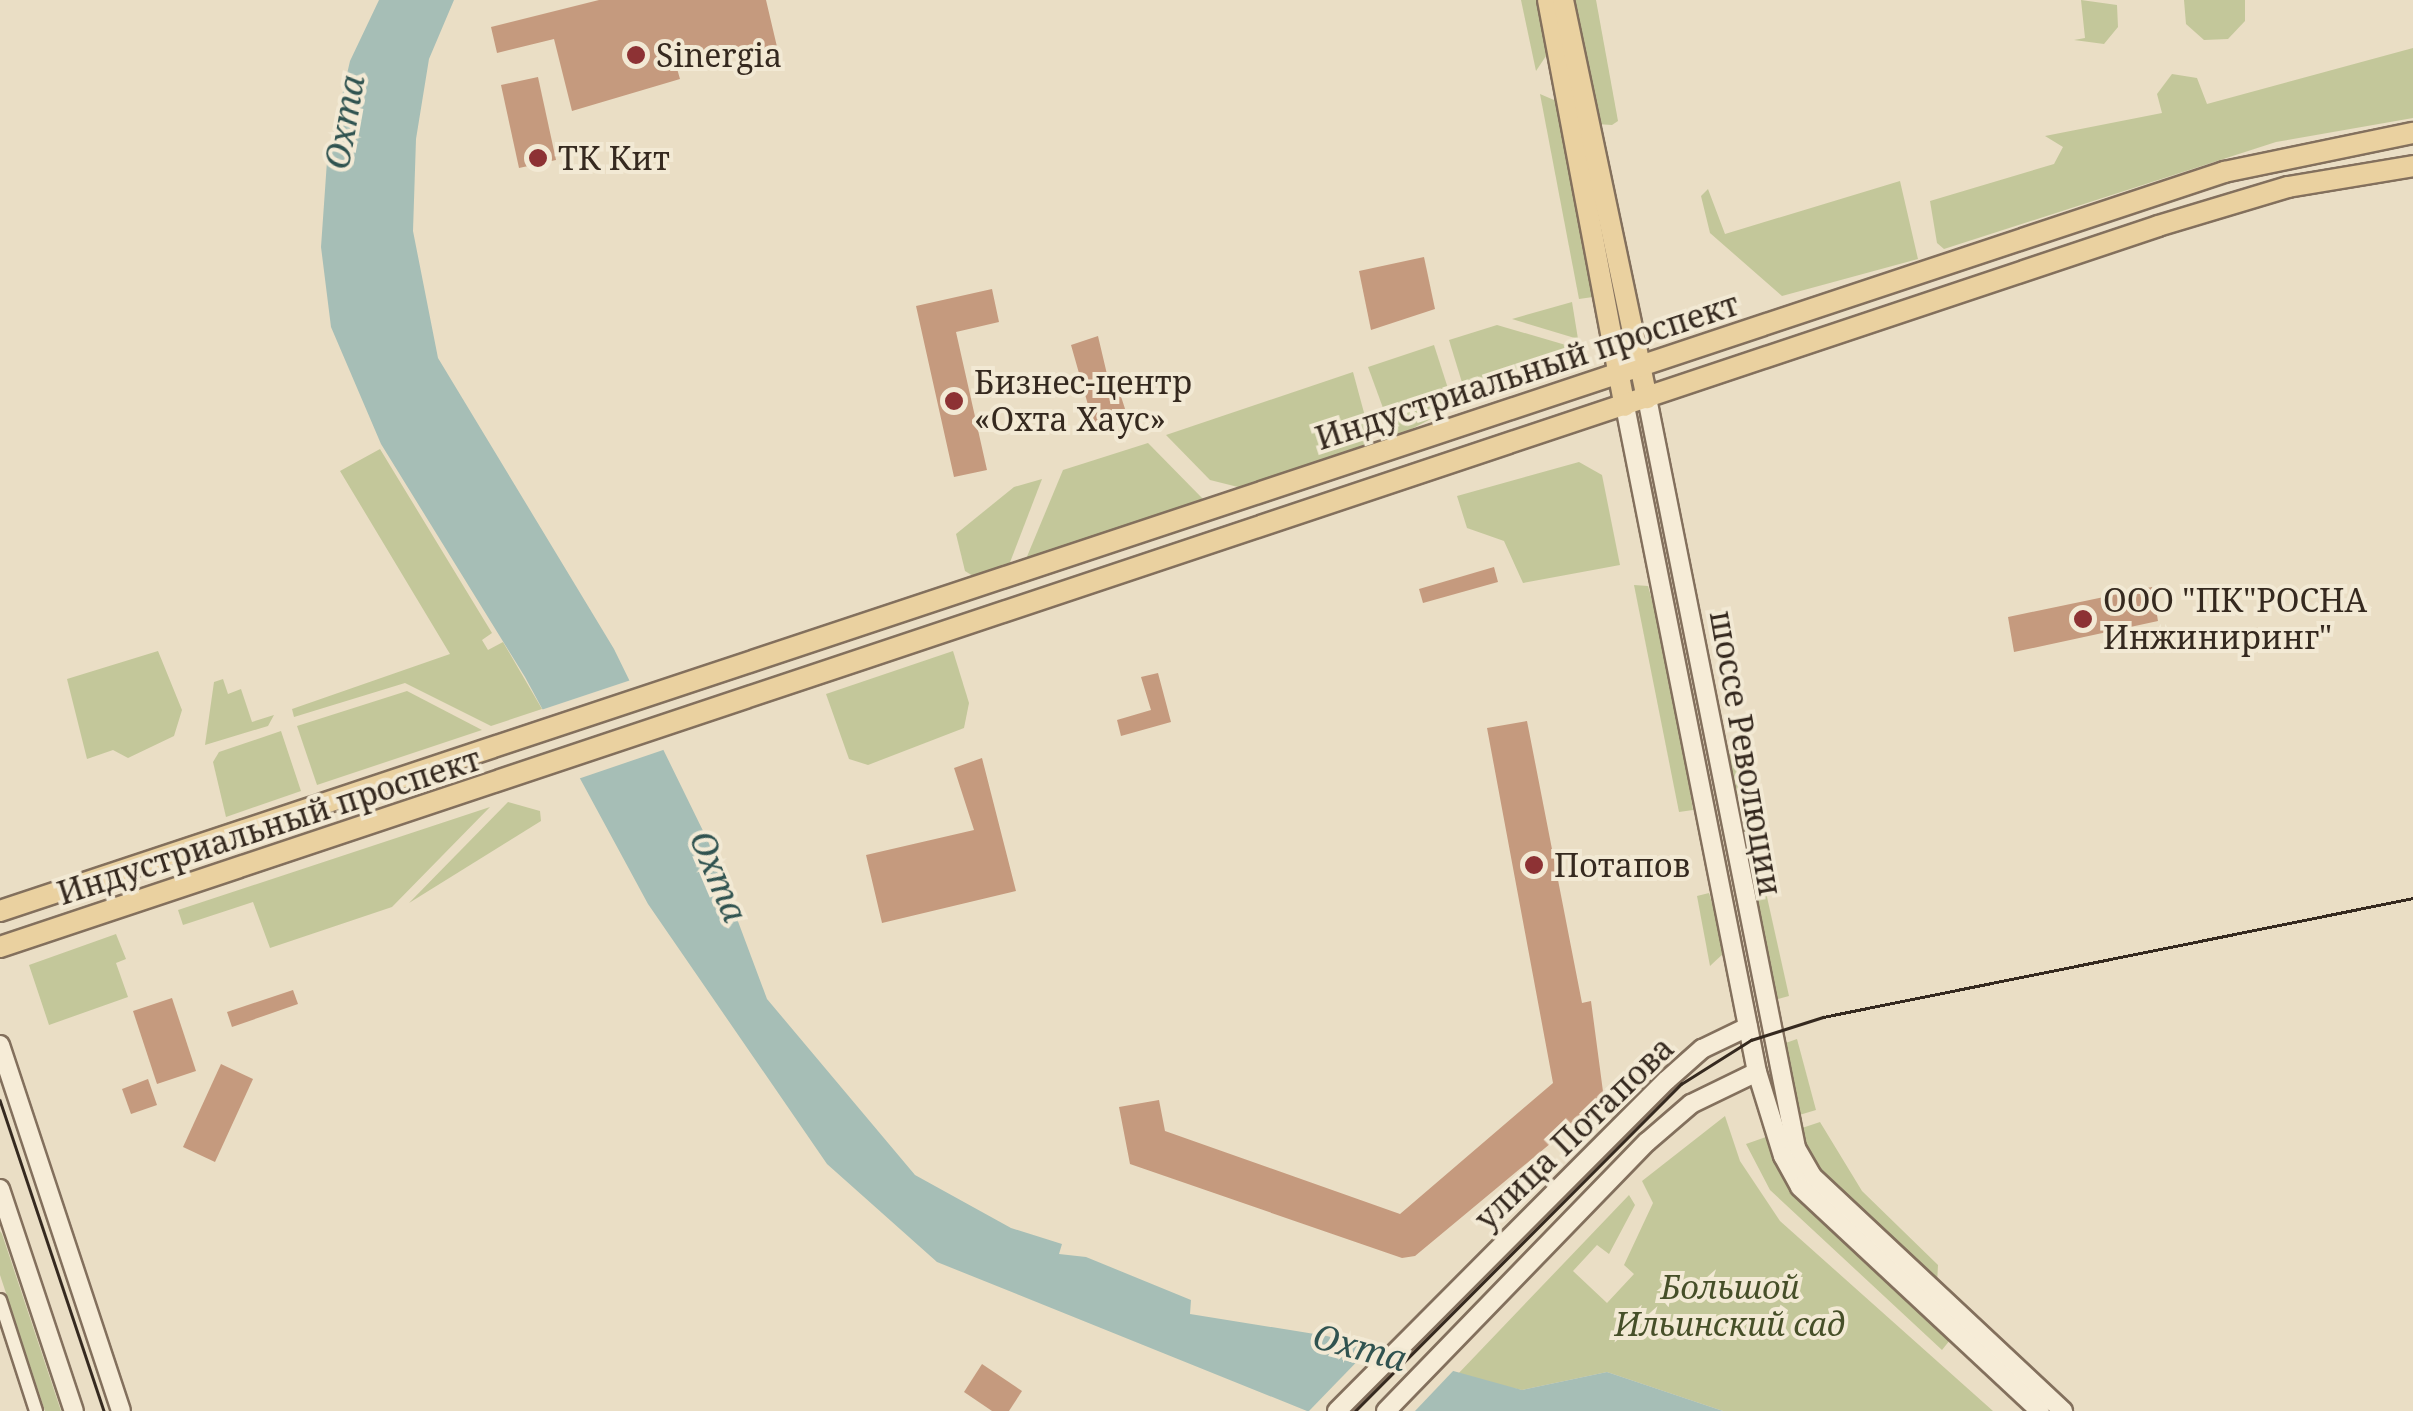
<!DOCTYPE html>
<meta charset="utf-8">
<style>
body{margin:0}
#map{position:relative;width:2413px;height:1411px;overflow:hidden;background:#eadec5;font-family:"Noto Serif",serif}
div>[style]{position:absolute}
.green>*{inset:0;background:#c3c79a}
.water>*{inset:0;background:#a6beb6}
.pier>*{inset:0;background:#eadec5}
.building>*{inset:0;background:#c59a7e}
.roads{filter:drop-shadow(2px 0 #83705d) drop-shadow(-2px 0 #83705d) drop-shadow(0 2px #83705d) drop-shadow(0 -2px #83705d)}
.minor>*{height:12px;margin:-6px;padding:0 6px;transform-origin:6px;border-radius:6px;background:#f6ecd7}
.tertiary>*{height:18px;margin:-9px;padding:0 9px;transform-origin:9px;border-radius:9px;background:#f6ecd7}
.secondary>*{height:18px;margin:-9px;padding:0 9px;transform-origin:9px;border-radius:9px;background:#f6ecd7}
.primary>*{height:20px;margin:-10px;padding:0 10px;transform-origin:10px;border-radius:10px;background:#ead1a0}
.tram>*{height:2.5px;margin:-1.25px;padding:0 1.25px;transform-origin:1.25px;border-radius:1.25px;background:#35291f}
.dots>*{width:28px;height:28px;translate:-50% -50%;box-sizing:border-box;border:5px solid #f2e9d4;border-radius:50%}
span{translate:-50% -50%;white-space:nowrap;text-align:center;line-height:1.15;-webkit-text-stroke:8px #f2e9d4;paint-order:stroke}
.poi-label{font-size:32px;color:#35291f}
.left{translate:0 -50%;text-align:left}
.street-label{font-size:32px;color:#35291f}
.park-label{font-size:32px;color:#464f28;font-style:italic}
.water-label{font-size:35px;color:#305350;font-style:italic}
</style>
<div id="map">
<div class="green">
<div style="clip-path:polygon(1521px 0,1540px 0,1548px 53px,1536px 71px)"></div>
<div style="clip-path:polygon(1571px 0,1596px 0,1618px 121px,1612px 125px,1596px 124px)"></div>
<div style="clip-path:polygon(2081px 0,2117px 5px,2118px 27px,2104px 44px,2074px 40px,2085px 38px)"></div>
<div style="clip-path:polygon(2184px 0,2245px 0,2245px 21px,2228px 39px,2204px 40px,2186px 24px)"></div>
<div style="clip-path:polygon(2413px 48px,2413px 118px,2276px 142px,1944px 249px,1937px 243px,1930px 201px,2054px 164px,2063px 147px,2045px 136px,2162px 113px,2157px 94px,2172px 74px,2197px 78px,2207px 104px)"></div>
<div style="clip-path:polygon(1540px 94px,1561px 103px,1593px 297px,1579px 299px)"></div>
<div style="clip-path:polygon(1900px 181px,1918px 259px,1782px 296px,1710px 233px,1701px 196px,1708px 189px,1725px 234px)"></div>
<div style="clip-path:polygon(1572px 302px,1578px 339px,1512px 319px)"></div>
<div style="clip-path:polygon(1497px 325px,1576px 348px,1464px 389px,1449px 340px)"></div>
<div style="clip-path:polygon(1434px 345px,1454px 407px,1394px 438px,1368px 367px)"></div>
<div style="clip-path:polygon(1353px 372px,1373px 446px,1242px 488px,1210px 480px,1166px 435px)"></div>
<div style="clip-path:polygon(1148px 443px,1204px 500px,1026px 559px,1063px 470px)"></div>
<div style="clip-path:polygon(380px 449px,492px 633px,482px 640px,488px 650px,503px 642px,542px 709px,491px 726px,405px 683px,294px 717px,292px 709px,450px 654px,340px 471px)"></div>
<div style="clip-path:polygon(1579px 462px,1602px 475px,1620px 565px,1523px 583px,1504px 541px,1467px 528px,1457px 496px)"></div>
<div style="clip-path:polygon(1042px 479px,1009px 565px,973px 576px,965px 571px,956px 534px,1014px 487px)"></div>
<div style="clip-path:polygon(1634px 585px,1648px 586px,1669px 662px,1693px 810px,1679px 812px)"></div>
<div style="clip-path:polygon(158px 651px,182px 710px,174px 736px,128px 758px,113px 750px,87px 759px,67px 679px)"></div>
<div style="clip-path:polygon(953px 651px,969px 703px,964px 728px,868px 765px,849px 759px,826px 694px)"></div>
<div style="clip-path:polygon(223px 679px,228px 694px,241px 689px,252px 722px,274px 715px,268px 726px,205px 745px,214px 682px)"></div>
<div style="clip-path:polygon(407px 691px,482px 730px,317px 785px,297px 726px)"></div>
<div style="clip-path:polygon(281px 731px,301px 791px,226px 817px,213px 762px,219px 752px)"></div>
<div style="clip-path:polygon(1735px 753px,1789px 996px,1771px 1001px,1726px 754px)"></div>
<div style="clip-path:polygon(508px 802px,540px 811px,541px 821px,409px 903px)"></div>
<div style="clip-path:polygon(490px 807px,392px 907px,270px 948px,253px 902px,183px 925px,178px 910px)"></div>
<div style="clip-path:polygon(1709px 893px,1726px 951px,1710px 966px,1697px 896px)"></div>
<div style="clip-path:polygon(116px 934px,126px 959px,116px 963px,128px 997px,49px 1025px,29px 965px)"></div>
<div style="clip-path:polygon(1797px 1039px,1816px 1110px,1796px 1116px,1780px 1045px)"></div>
<div style="clip-path:polygon(1725px 1116px,1740px 1161px,1780px 1221px,1993px 1411px,1723px 1411px,1607px 1372px,1522px 1390px,1456px 1376px,1629px 1195px,1635px 1205px,1609px 1254px,1597px 1245px,1573px 1271px,1607px 1303px,1634px 1274px,1624px 1265px,1653px 1203px,1642px 1181px)"></div>
<div style="clip-path:polygon(1820px 1122px,1862px 1191px,1938px 1265px,1937px 1284px,1819px 1170px,1799px 1129px)"></div>
<div style="clip-path:polygon(1766px 1137px,1795px 1196px,1950px 1340px,1942px 1350px,1770px 1190px,1746px 1144px)"></div>
<div style="clip-path:polygon(0 1231px,2px 1234px,61px 1411px,45px 1411px,0 1275px)"></div>
</div>
<div class="water">
<div style="clip-path:polygon(379px 0,454px 0,429px 59px,416px 139px,413px 231px,438px 358px,614px 649px,708px 841px,767px 999px,915px 1175px,1011px 1228px,1062px 1244px,1059px 1254px,1086px 1257px,1191px 1300px,1190px 1314px,1327px 1336px,1522px 1390px,1607px 1372px,1723px 1411px,1307px 1411px,937px 1262px,827px 1164px,648px 904px,525px 677px,381px 444px,331px 327px,321px 247px,327px 161px,350px 61px)"></div>
</div>
<div class="pier">
<div style="clip-path:polygon(634px 679px,669px 748px,575px 780px,538px 711px)"></div>
<div style="clip-path:polygon(1373px 1345px,1454px 1370px,1415px 1411px,1309px 1411px)"></div>
</div>
<div class="building">
<div style="clip-path:polygon(599px 0,766px 0,778px 51px,753px 57px,750px 47px,676px 65px,680px 79px,572px 111px,554px 39px,497px 53px,491px 27px)"></div>
<div style="clip-path:polygon(538px 77px,556px 160px,519px 168px,501px 85px)"></div>
<div style="clip-path:polygon(1424px 257px,1435px 309px,1371px 330px,1359px 271px)"></div>
<div style="clip-path:polygon(992px 289px,999px 322px,956px 332px,987px 470px,954px 477px,916px 306px)"></div>
<div style="clip-path:polygon(1098px 336px,1110px 387px,1117px 384px,1127px 415px,1094px 426px,1071px 345px)"></div>
<div style="clip-path:polygon(1494px 567px,1498px 582px,1423px 603px,1419px 589px)"></div>
<div style="clip-path:polygon(2152px 587px,2158px 621px,2014px 652px,2008px 617px)"></div>
<div style="clip-path:polygon(1158px 673px,1171px 722px,1121px 736px,1117px 720px,1151px 710px,1141px 677px)"></div>
<div style="clip-path:polygon(1527px 721px,1582px 1003px,1591px 1001px,1604px 1099px,1415px 1256px,1402px 1258px,1130px 1164px,1119px 1107px,1159px 1100px,1165px 1131px,1400px 1214px,1553px 1083px,1487px 728px)"></div>
<div style="clip-path:polygon(982px 758px,1016px 891px,882px 923px,866px 855px,974px 830px,954px 768px)"></div>
<div style="clip-path:polygon(293px 990px,298px 1004px,232px 1027px,227px 1012px)"></div>
<div style="clip-path:polygon(172px 998px,196px 1071px,157px 1084px,133px 1011px)"></div>
<div style="clip-path:polygon(221px 1064px,253px 1079px,215px 1162px,183px 1147px)"></div>
<div style="clip-path:polygon(148px 1079px,157px 1105px,131px 1114px,122px 1089px)"></div>
<div style="clip-path:polygon(982px 1364px,1022px 1391px,1009px 1411px,992px 1411px,964px 1392px)"></div>
</div>
<div class="roads">
<div class="minor">
<div style="left:0;top:1300px;width:117px;rotate:72deg"></div>
</div>
<div class="tertiary">
<div style="left:1337px;top:1411px;width:467px;rotate:-45.1deg"></div>
<div style="left:1667px;top:1080px;width:47px;rotate:-41.5deg"></div>
<div style="left:1702px;top:1049px;width:51px;rotate:-25.6deg"></div>
<div style="left:1386px;top:1411px;width:375px;rotate:-45.9deg"></div>
<div style="left:1647px;top:1142px;width:58px;rotate:-40.8deg"></div>
<div style="left:1691px;top:1104px;width:73px;rotate:-25.9deg"></div>
</div>
<div class="secondary">
<div style="left:1647px;top:398px;width:765px;rotate:78.76deg"></div>
<div style="left:1796px;top:1148px;width:32px;rotate:60deg"></div>
<div style="left:1812px;top:1176px;width:344px;rotate:43.1deg"></div>
<div style="left:1625px;top:406px;width:679px;rotate:78.79deg"></div>
<div style="left:1757px;top:1072px;width:88px;rotate:72.8deg"></div>
<div style="left:1783px;top:1156px;width:35px;rotate:61deg"></div>
<div style="left:1800px;top:1187px;width:328px;rotate:43deg"></div>
<div style="left:0;top:1045px;width:385px;rotate:71.7deg"></div>
<div style="left:0;top:1189px;width:234px;rotate:71.6deg"></div>
</div>
<div class="primary">
<div style="left:1548px;top:0;width:413px;rotate:79.3deg"></div>
<div style="left:1563px;top:0;width:407px;rotate:78.1deg"></div>
<div style="left:0;top:911px;width:2344px;rotate:-18.38deg"></div>
<div style="left:2224px;top:172px;width:193px;rotate:-11.7deg"></div>
<div style="left:0;top:947px;width:2275px;rotate:-18.47deg"></div>
<div style="left:2158px;top:226px;width:136px;rotate:-16.7deg"></div>
<div style="left:2288px;top:187px;width:127px;rotate:-9.5deg"></div>
</div>
</div>
<div class="tram">
<div style="left:0;top:1100px;width:328px;rotate:71.5deg"></div>
<div style="left:1355px;top:1411px;width:462px;rotate:-45.1deg"></div>
<div style="left:1681px;top:1084px;width:83px;rotate:-32.2deg"></div>
<div style="left:1751px;top:1040px;width:76px;rotate:-17.7deg"></div>
<div style="left:1823px;top:1017px;width:602px;rotate:-11.4deg"></div>
</div>
<div class="dots">
<div style="left:636px;top:55px;background:#8d3234"></div>
<div style="left:538px;top:158px;background:#8d3234"></div>
<div style="left:954px;top:401px;background:#8d3234"></div>
<div style="left:2083px;top:619px;background:#8d3234"></div>
<div style="left:1534px;top:865px;background:#8d3234"></div>
</div>
<div class="poi-label">
<span class="left" style="left:656px;top:55px">Sinergia</span>
<span class="left" style="left:558px;top:158px">ТК Кит</span>
<span class="left" style="left:974px;top:401px">Бизнес-центр<br>«Охта Хаус»</span>
<span class="left" style="left:2103px;top:619px">ООО "ПК"РОСНА<br>Инжиниринг"</span>
<span class="left" style="left:1554px;top:865px">Потапов</span>
</div>
<div class="street-label">
<span style="left:1527px;top:371px;rotate:-18deg">Индустриальный проспект</span>
<span style="left:1746px;top:753px;rotate:80deg">шоссе Революции</span>
<span style="left:269px;top:826px;rotate:-18deg">Индустриальный проспект</span>
<span style="left:1574px;top:1133px;rotate:-44deg">улица Потапова</span>
</div>
<div class="park-label">
<span style="left:1730px;top:1306px">Большой<br>Ильинский сад</span>
</div>
<div class="water-label">
<span style="left:344px;top:122px;rotate:-80deg">Охта</span>
<span style="left:719px;top:876px;rotate:67deg">Охта</span>
<span style="left:1360px;top:1347px;rotate:15deg">Охта</span>
</div>
</div>
